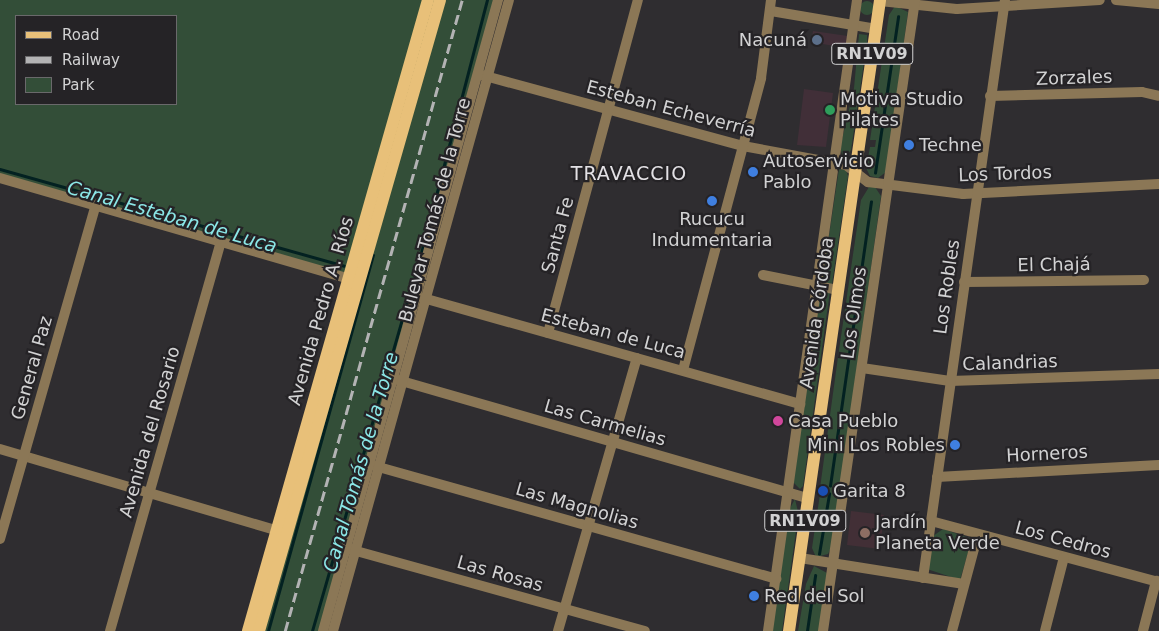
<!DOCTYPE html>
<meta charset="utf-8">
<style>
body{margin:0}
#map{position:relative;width:1159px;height:631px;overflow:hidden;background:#2f2d30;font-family:"DejaVu Sans",sans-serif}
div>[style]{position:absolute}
.commercial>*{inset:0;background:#412f38}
.education>*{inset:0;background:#422f36}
.green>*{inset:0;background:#334e38}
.round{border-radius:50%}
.stream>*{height:2.5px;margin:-1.25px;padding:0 1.25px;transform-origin:1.25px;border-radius:1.25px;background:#032121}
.minor>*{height:10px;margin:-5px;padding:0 5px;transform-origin:5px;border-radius:5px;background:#8b7756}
.major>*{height:12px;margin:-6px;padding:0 6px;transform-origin:6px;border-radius:6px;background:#e8c079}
.rail>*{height:2.5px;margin-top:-1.25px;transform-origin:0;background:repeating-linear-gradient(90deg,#b3b3b4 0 10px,transparent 0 15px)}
.dots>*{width:14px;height:14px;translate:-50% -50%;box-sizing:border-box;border:2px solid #252326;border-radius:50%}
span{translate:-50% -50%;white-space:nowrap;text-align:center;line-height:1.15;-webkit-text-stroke:4.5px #252326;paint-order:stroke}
.shield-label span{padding:1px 4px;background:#252326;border:1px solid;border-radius:4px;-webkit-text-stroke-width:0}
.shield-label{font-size:16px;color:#d2d2d3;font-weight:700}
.poi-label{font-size:18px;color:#d2d2d3}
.right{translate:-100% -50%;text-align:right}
.left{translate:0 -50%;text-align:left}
.street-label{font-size:18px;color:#d2d2d3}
.neighbourhood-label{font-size:19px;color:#e3e1e5;letter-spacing:1px}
.water-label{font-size:19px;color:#8be7e7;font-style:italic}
.legend{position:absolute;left:15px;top:15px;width:162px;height:90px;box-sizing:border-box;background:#252326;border:1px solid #6a696b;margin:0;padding:6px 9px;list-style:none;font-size:15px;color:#d2d2d3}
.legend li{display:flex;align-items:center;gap:10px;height:25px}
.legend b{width:25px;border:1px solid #6a696b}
</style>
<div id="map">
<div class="commercial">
<div style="clip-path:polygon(813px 31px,848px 36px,846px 48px,811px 42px)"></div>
<div style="clip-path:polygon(804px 89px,833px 93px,826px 147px,797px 145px)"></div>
</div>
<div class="education">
<div style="clip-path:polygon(851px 511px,884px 515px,880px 549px,847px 545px)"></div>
</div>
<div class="green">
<div style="clip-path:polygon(evenodd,0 0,498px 0,323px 631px,248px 631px,348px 279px,0 178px,0 0,16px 16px,176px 16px,176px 104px,16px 104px,16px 16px)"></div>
<div class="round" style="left:860px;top:1px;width:14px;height:14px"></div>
<div style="clip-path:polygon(895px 6px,908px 12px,886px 172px,878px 178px,870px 176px,866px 168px,870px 147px,875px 147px,876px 140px,870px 140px,889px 15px)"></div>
<div style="clip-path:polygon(859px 34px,867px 35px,867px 42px,851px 150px,844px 159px,840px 148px,854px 88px)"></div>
<div style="clip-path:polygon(839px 169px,846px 170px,848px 176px,832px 284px,822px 282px)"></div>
<div style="clip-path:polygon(869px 187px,875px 187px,881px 196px,832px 546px,828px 554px,816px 557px,812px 548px,820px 494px,826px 494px,826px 488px,820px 488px,838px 357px,861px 200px)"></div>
<div style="clip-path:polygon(830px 291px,803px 486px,800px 489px,793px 482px,819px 300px,821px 293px)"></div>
<div style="clip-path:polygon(795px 499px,799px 516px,790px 517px,790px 522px,797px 524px,782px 631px,772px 631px,788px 512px)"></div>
<div style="clip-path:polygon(943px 529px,972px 539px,960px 580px,927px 569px,933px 536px)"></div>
<div style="clip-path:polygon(814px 566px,827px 573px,819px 631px,798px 631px,806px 584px)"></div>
</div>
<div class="stream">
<div style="left:0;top:169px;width:357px;rotate:15.7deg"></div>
<div style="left:875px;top:173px;width:158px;rotate:-81.6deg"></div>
<div style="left:413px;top:284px;width:293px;rotate:-75.4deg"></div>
<div style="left:830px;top:486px;width:287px;rotate:-81.8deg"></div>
<div style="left:819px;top:554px;width:61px;rotate:-80.5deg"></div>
<div style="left:268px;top:631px;width:390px;rotate:-74.4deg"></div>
<div style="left:312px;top:631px;width:353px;rotate:-73.9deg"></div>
<div style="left:807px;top:631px;width:56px;rotate:-81.7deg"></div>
</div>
<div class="minor">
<div style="left:1116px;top:0;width:43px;rotate:5.3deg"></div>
<div style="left:880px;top:1px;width:77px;rotate:5.9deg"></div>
<div style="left:957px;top:9px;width:143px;rotate:-3.6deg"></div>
<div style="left:771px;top:11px;width:107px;rotate:9.7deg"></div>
<div style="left:478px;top:74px;width:275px;rotate:15.2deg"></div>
<div style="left:743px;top:146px;width:105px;rotate:10.5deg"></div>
<div style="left:846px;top:165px;width:28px;rotate:38deg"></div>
<div style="left:868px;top:182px;width:96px;rotate:7.2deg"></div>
<div style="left:963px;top:194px;width:196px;rotate:-2.9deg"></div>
<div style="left:990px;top:96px;width:152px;rotate:-1.5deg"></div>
<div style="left:1142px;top:92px;width:17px;rotate:13deg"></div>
<div style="left:0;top:178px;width:371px;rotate:16.1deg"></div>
<div style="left:763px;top:275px;width:76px;rotate:11.3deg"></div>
<div style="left:964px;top:282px;width:180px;rotate:-0.6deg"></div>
<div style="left:423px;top:298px;width:392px;rotate:15.7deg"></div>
<div style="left:548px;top:333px;width:345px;rotate:-74.9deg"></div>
<div style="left:862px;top:368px;width:89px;rotate:8.4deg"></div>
<div style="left:950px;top:381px;width:209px;rotate:-1.9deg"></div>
<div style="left:683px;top:370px;width:302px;rotate:-75deg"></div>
<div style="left:761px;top:78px;width:79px;rotate:-82.7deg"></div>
<div style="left:398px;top:380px;width:427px;rotate:16.1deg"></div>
<div style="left:0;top:449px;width:294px;rotate:16.4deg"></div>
<div style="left:375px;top:466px;width:417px;rotate:15.7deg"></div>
<div style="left:937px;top:477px;width:222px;rotate:-3.1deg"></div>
<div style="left:931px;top:521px;width:236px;rotate:15deg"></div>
<div style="left:0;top:539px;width:348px;rotate:-74deg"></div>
<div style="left:349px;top:549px;width:307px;rotate:15.5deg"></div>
<div style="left:800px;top:558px;width:166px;rotate:9deg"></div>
<div style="left:923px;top:578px;width:584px;rotate:-81.93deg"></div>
<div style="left:110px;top:631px;width:405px;rotate:-74.1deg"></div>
<div style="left:323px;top:631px;width:655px;rotate:-74.5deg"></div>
<div style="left:333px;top:631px;width:655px;rotate:-74.42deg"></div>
<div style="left:558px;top:631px;width:284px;rotate:-73.9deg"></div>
<div style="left:768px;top:631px;width:637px;rotate:-81.97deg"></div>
<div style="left:823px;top:631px;width:638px;rotate:-81.7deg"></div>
<div style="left:952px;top:631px;width:100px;rotate:-75deg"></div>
<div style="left:1045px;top:631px;width:76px;rotate:-75.6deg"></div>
<div style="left:1143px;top:631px;width:52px;rotate:-75.4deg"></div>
</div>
<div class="major">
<div style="left:248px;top:631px;width:656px;rotate:-74.08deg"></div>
<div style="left:259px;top:631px;width:656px;rotate:-73.99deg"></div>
<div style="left:789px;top:631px;width:638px;rotate:-81.79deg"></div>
</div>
<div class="rail">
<div style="left:285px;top:631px;width:655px;rotate:-74.33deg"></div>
</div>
<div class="dots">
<div style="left:817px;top:40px;background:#5c6f8a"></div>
<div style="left:830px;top:110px;background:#2e9e5b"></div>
<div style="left:909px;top:145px;background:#3f7fe0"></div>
<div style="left:753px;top:172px;background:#3f7fe0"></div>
<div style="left:712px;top:201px;background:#3f7fe0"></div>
<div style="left:778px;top:421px;background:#d1479c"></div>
<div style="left:955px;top:445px;background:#3f7fe0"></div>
<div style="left:823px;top:491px;background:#1a4fb4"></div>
<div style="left:865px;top:533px;background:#8d6e63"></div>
<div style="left:754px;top:596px;background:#3f7fe0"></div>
</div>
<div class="shield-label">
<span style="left:872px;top:54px">RN1V09</span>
<span style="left:805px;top:521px">RN1V09</span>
</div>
<div class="poi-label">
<span class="right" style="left:807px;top:40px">Nacuná</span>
<span class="left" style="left:840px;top:110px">Motiva Studio<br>Pilates</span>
<span class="left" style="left:919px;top:145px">Techne</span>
<span class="left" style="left:763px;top:172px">Autoservicio<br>Pablo</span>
<span style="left:712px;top:230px">Rucucu<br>Indumentaria</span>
<span class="left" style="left:788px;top:421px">Casa Pueblo</span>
<span class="right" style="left:945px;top:445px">Mini Los Robles</span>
<span class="left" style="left:833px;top:491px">Garita 8</span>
<span class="left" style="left:875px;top:533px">Jardín<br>Planeta Verde</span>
<span class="left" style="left:764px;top:596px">Red del Sol</span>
</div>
<div class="street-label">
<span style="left:1074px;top:78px;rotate:-2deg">Zorzales</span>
<span style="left:671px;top:109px;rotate:15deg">Esteban Echeverría</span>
<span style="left:1005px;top:174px;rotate:-2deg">Los Tordos</span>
<span style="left:435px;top:210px;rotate:-75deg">Bulevar Tomás de la Torre</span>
<span style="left:558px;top:235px;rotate:-75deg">Santa Fe</span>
<span style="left:1054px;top:265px;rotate:-1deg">El Chajá</span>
<span style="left:947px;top:287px;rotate:-82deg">Los Robles</span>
<span style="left:321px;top:311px;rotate:-74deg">Avenida Pedro A. Ríos</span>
<span style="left:817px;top:313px;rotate:-82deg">Avenida Córdoba</span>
<span style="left:854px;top:313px;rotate:-82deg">Los Olmos</span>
<span style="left:613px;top:334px;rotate:15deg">Esteban de Luca</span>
<span style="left:1010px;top:363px;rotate:-2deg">Calandrias</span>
<span style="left:32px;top:368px;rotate:-74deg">General Paz</span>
<span style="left:605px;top:423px;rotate:16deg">Las Carmelias</span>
<span style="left:150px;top:432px;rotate:-74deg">Avenida del Rosario</span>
<span style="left:1047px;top:454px;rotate:-3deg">Horneros</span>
<span style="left:577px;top:506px;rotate:16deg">Las Magnolias</span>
<span style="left:1063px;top:540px;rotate:15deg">Los Cedros</span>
<span style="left:500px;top:574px;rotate:16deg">Las Rosas</span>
</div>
<div class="neighbourhood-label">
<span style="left:629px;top:174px">TRAVACCIO</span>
</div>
<div class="water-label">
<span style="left:172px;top:217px;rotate:16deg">Canal Esteban de Luca</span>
<span style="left:361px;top:462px;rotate:-74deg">Canal Tomás de la Torre</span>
</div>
<ul class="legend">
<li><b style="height:6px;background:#e8c079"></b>Road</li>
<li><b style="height:6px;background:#b3b3b4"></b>Railway</li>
<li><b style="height:14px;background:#334e38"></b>Park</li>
</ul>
</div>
